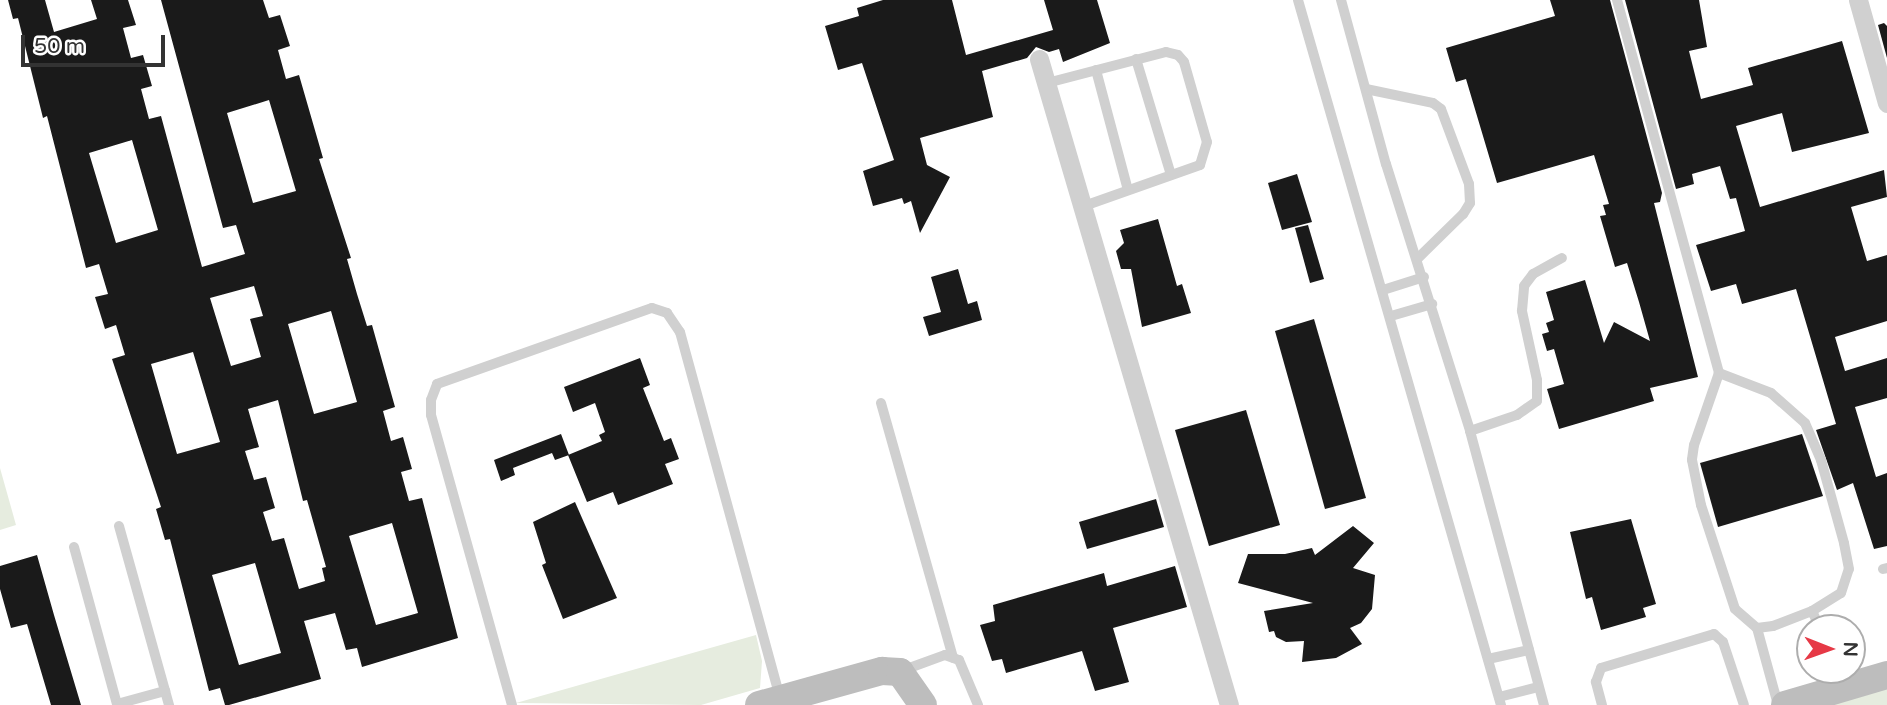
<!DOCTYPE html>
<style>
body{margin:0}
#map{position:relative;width:1887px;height:705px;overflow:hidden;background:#fff;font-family:"Varela Round",sans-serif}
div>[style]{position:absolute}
.green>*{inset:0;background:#e6ecdf}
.building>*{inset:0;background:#1a1a1a}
.lane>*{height:10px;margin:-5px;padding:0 5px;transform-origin:5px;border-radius:5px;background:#d0d0d0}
.street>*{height:19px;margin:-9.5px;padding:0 9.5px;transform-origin:9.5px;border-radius:9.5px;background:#d0d0d0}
.secondary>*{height:28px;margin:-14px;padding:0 14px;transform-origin:14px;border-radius:14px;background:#bdbdbd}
span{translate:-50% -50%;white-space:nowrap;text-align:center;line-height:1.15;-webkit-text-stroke:7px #fff;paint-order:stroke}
.north{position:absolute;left:1796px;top:614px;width:70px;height:70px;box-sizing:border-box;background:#fff;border:2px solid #adadad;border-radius:50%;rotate:91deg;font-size:19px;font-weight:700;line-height:28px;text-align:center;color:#333}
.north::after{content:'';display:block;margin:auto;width:24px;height:32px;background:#e63946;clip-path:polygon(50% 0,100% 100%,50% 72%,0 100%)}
.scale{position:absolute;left:21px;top:35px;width:144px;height:32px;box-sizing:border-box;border:4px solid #333;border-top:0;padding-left:9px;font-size:21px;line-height:24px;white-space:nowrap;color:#333;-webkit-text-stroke:5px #fff;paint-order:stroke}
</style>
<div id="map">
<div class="green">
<div style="clip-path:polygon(0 468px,16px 525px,0 530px)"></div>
<div style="clip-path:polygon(756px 635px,762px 661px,760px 688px,701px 705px,516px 703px)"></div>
<div style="clip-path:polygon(1887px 686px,1887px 705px,1822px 705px)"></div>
</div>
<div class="building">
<div style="clip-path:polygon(evenodd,8px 0,45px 0,54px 32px,97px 19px,91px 0,128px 0,136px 25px,123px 28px,131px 58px,143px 55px,152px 86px,141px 89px,149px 119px,161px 116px,202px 267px,245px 254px,236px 225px,223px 228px,161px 0,263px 0,269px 18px,280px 15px,290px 46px,278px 50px,286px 79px,299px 75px,323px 158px,319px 159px,351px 258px,347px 259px,357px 294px,367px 326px,372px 325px,395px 407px,383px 411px,391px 441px,403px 437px,412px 469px,401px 472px,409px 501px,422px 498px,458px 638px,362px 667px,357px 648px,346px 650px,335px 613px,304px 621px,321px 679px,229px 705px,225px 705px,220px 688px,209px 691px,170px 539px,165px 540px,156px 509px,161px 507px,112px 359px,125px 355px,116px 325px,105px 329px,95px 297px,108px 294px,99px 264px,86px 268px,47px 116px,43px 118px,18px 18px,13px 19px,8px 0,269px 100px,296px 191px,253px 203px,227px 113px,269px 100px,8px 0,132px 140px,158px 230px,116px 243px,89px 153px,132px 140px,8px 0,254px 286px,263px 316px,250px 319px,261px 357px,231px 366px,210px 298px,254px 286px,8px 0,331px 311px,357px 402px,314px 414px,288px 324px,331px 311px,8px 0,193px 352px,220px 442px,177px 454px,151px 364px,193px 352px,8px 0,278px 400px,303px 501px,307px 500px,326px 567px,322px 568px,325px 581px,299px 589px,284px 538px,272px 541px,263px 512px,275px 508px,266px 477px,254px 480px,245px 451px,259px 447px,248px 409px,278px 400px,8px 0,392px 523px,418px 613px,376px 625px,349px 536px,392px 523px,8px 0,255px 563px,281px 653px,239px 665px,212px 575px,255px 563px)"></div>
<div style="clip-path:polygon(883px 0,952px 0,966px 55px,1053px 30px,1044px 0,1097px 0,1110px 43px,1063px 62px,1059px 49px,1049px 52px,1036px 47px,1027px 58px,982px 71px,993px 117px,920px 138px,927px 165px,950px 177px,920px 233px,911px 201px,904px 204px,902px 198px,873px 206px,863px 171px,894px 160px,862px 63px,838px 70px,825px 26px,859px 16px,857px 8px)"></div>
<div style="clip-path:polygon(1550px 0,1610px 0,1662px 193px,1660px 202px,1654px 203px,1698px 377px,1650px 388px,1654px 401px,1559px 429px,1547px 389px,1564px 384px,1554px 349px,1547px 351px,1542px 334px,1549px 332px,1546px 323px,1554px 320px,1546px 292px,1585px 280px,1604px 343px,1614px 322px,1650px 341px,1639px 302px,1627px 263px,1615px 267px,1600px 216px,1606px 215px,1603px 205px,1609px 204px,1594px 155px,1497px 183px,1466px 79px,1456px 82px,1446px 48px,1555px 16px)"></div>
<div style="clip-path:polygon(1625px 0,1699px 0,1707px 47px,1689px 51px,1701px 99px,1753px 85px,1748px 68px,1842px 41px,1869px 133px,1792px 152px,1782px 113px,1736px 126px,1760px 207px,1884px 170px,1887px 197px,1851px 207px,1867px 261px,1887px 255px,1887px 321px,1835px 337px,1845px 371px,1887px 358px,1887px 398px,1855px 407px,1876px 477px,1887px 473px,1887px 546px,1874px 549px,1853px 483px,1837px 490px,1816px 430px,1836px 424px,1796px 289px,1742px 304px,1736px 284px,1711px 291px,1696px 245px,1745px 231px,1736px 198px,1730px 199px,1720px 166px,1692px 174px,1694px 184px,1676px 189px)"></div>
<div style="clip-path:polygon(1884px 23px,1887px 26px,1887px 58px,1878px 25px)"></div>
<div style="clip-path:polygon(1297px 174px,1312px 222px,1282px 230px,1268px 183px)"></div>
<div style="clip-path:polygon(1158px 219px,1177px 286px,1182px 284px,1191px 313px,1142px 327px,1131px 269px,1121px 269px,1116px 251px,1124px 243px,1120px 230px)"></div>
<div style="clip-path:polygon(1308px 225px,1324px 279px,1310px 283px,1295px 228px)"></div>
<div style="clip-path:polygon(958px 269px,968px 304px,977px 301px,982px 320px,929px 336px,923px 317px,941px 312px,931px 277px)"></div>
<div style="clip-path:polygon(1314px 319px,1366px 498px,1325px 509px,1275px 331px)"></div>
<div style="clip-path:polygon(640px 358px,650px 385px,643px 388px,664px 441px,671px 438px,679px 459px,665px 464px,673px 484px,618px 505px,613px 492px,587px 502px,568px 455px,602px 441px,599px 435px,605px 432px,595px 403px,573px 412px,564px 387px)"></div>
<div style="clip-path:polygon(1246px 410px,1280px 525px,1209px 546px,1175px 430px)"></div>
<div style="clip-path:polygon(561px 434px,569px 455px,555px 460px,552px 453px,513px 468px,515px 475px,501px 481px,494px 460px)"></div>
<div style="clip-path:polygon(1802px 434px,1823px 496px,1718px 527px,1700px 463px)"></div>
<div style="clip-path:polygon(1156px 499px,1164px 527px,1087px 549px,1079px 522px)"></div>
<div style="clip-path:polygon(575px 502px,617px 598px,563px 619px,542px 565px,546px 563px,533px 522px)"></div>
<div style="clip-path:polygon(1631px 519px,1656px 604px,1643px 608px,1646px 617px,1601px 630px,1592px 597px,1586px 599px,1570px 532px)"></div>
<div style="clip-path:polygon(1353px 526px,1374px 543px,1353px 568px,1375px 575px,1372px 609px,1361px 623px,1350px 628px,1362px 644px,1336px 658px,1302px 662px,1304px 641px,1286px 642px,1276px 637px,1274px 631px,1269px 632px,1264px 611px,1313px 603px,1238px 583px,1248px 554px,1285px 554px,1312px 548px,1315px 555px)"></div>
<div style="clip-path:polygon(37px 555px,54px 615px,81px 705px,51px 705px,27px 624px,11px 628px,0 589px,0 566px)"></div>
<div style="clip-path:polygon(1175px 566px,1187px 607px,1113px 628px,1129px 682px,1095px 691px,1082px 651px,1006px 673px,1002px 659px,992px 661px,980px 625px,995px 621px,993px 605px,1104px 573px,1107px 586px)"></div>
</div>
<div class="lane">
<div style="left:1298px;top:0;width:734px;rotate:73.94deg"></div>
<div style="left:1341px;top:0;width:170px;rotate:74.7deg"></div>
<div style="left:1386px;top:164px;width:280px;rotate:72.5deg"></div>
<div style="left:1470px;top:431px;width:284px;rotate:74.9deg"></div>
<div style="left:1617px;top:0;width:387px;rotate:74.7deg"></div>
<div style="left:1719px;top:373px;width:76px;rotate:109.1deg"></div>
<div style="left:1694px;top:445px;width:15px;rotate:98deg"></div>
<div style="left:1692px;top:460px;width:46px;rotate:78.7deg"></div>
<div style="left:1701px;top:505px;width:109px;rotate:71.9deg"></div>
<div style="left:1735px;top:609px;width:29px;rotate:41deg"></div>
<div style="left:1757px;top:628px;width:16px;rotate:-7deg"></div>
<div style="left:1773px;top:626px;width:42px;rotate:-21deg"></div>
<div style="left:1812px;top:611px;width:34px;rotate:-32deg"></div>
<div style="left:1841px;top:593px;width:25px;rotate:-72deg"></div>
<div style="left:1849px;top:569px;width:26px;rotate:-101deg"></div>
<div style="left:1844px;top:543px;width:86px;rotate:-105.5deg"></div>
<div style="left:1821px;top:460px;width:40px;rotate:-113.4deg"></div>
<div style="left:1805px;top:423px;width:45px;rotate:-138.6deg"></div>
<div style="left:1771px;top:393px;width:56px;rotate:-159deg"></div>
<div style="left:1136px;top:59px;width:121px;rotate:73.2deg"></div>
<div style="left:1096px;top:70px;width:124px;rotate:75.1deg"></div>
<div style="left:1047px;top:83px;width:123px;rotate:-14.6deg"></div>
<div style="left:1166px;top:52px;width:12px;rotate:14deg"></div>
<div style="left:1178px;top:55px;width:9px;rotate:49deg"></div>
<div style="left:1184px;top:62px;width:83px;rotate:74deg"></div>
<div style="left:1207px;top:142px;width:24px;rotate:107deg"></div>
<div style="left:1200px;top:165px;width:123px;rotate:160.5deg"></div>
<div style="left:1366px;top:89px;width:68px;rotate:11.8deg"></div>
<div style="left:1433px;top:103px;width:10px;rotate:37deg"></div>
<div style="left:1441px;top:109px;width:80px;rotate:69.5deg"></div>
<div style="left:1469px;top:184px;width:19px;rotate:87deg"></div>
<div style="left:1470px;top:203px;width:13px;rotate:122deg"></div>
<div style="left:1463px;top:214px;width:63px;rotate:135.6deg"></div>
<div style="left:1383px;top:290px;width:43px;rotate:-17.6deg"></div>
<div style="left:1391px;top:316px;width:43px;rotate:-16.3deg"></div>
<div style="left:881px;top:403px;width:265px;rotate:74.2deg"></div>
<div style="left:1470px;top:431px;width:50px;rotate:-18.8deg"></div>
<div style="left:1517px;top:415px;width:24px;rotate:-35deg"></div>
<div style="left:1537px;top:401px;width:21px;rotate:-90deg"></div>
<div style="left:1537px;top:380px;width:71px;rotate:-102.3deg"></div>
<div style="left:1522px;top:311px;width:25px;rotate:-85deg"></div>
<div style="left:1524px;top:286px;width:15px;rotate:-53deg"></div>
<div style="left:1533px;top:274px;width:33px;rotate:-29deg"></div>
<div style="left:119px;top:526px;width:186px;rotate:74.4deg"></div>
<div style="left:74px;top:547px;width:163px;rotate:74.7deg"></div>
<div style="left:117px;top:704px;width:50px;rotate:-15.2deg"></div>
<div style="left:1883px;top:569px;width:4px;rotate:-14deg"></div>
<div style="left:1812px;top:611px;width:19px;rotate:65deg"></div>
<div style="left:1757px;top:628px;width:80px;rotate:74.7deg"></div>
<div style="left:1488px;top:659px;width:42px;rotate:-12.4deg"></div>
<div style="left:1835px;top:670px;width:19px;rotate:72deg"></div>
<div style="left:901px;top:671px;width:47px;rotate:-20deg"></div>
<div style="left:945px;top:655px;width:15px;rotate:20deg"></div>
<div style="left:959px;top:660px;width:49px;rotate:67.1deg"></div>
<div style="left:1499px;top:697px;width:40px;rotate:-14.4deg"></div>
<div style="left:512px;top:705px;width:301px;rotate:-105.6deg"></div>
<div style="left:431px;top:415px;width:15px;rotate:-90deg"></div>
<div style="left:431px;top:400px;width:17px;rotate:-69deg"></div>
<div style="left:437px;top:384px;width:228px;rotate:-19.5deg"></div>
<div style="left:652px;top:308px;width:16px;rotate:18deg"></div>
<div style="left:667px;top:313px;width:23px;rotate:56deg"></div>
<div style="left:680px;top:332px;width:379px;rotate:74.7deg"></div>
<div style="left:1602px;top:705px;width:24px;rotate:-105deg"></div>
<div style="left:1596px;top:682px;width:15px;rotate:-70deg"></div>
<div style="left:1601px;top:668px;width:118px;rotate:-16.7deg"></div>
<div style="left:1714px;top:634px;width:12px;rotate:42deg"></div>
<div style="left:1723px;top:642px;width:66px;rotate:71.6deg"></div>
</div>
<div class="street">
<div style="left:1858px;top:0;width:107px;rotate:74.3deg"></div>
<div style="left:1039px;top:59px;width:673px;rotate:73.61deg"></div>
</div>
<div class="secondary">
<div style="left:759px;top:705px;width:128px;rotate:-15.5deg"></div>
<div style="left:882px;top:671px;width:18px;rotate:3deg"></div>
<div style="left:900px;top:672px;width:40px;rotate:55.1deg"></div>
<div style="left:1785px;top:705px;width:106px;rotate:-16.4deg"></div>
</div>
<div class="north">N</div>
<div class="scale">50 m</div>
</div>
